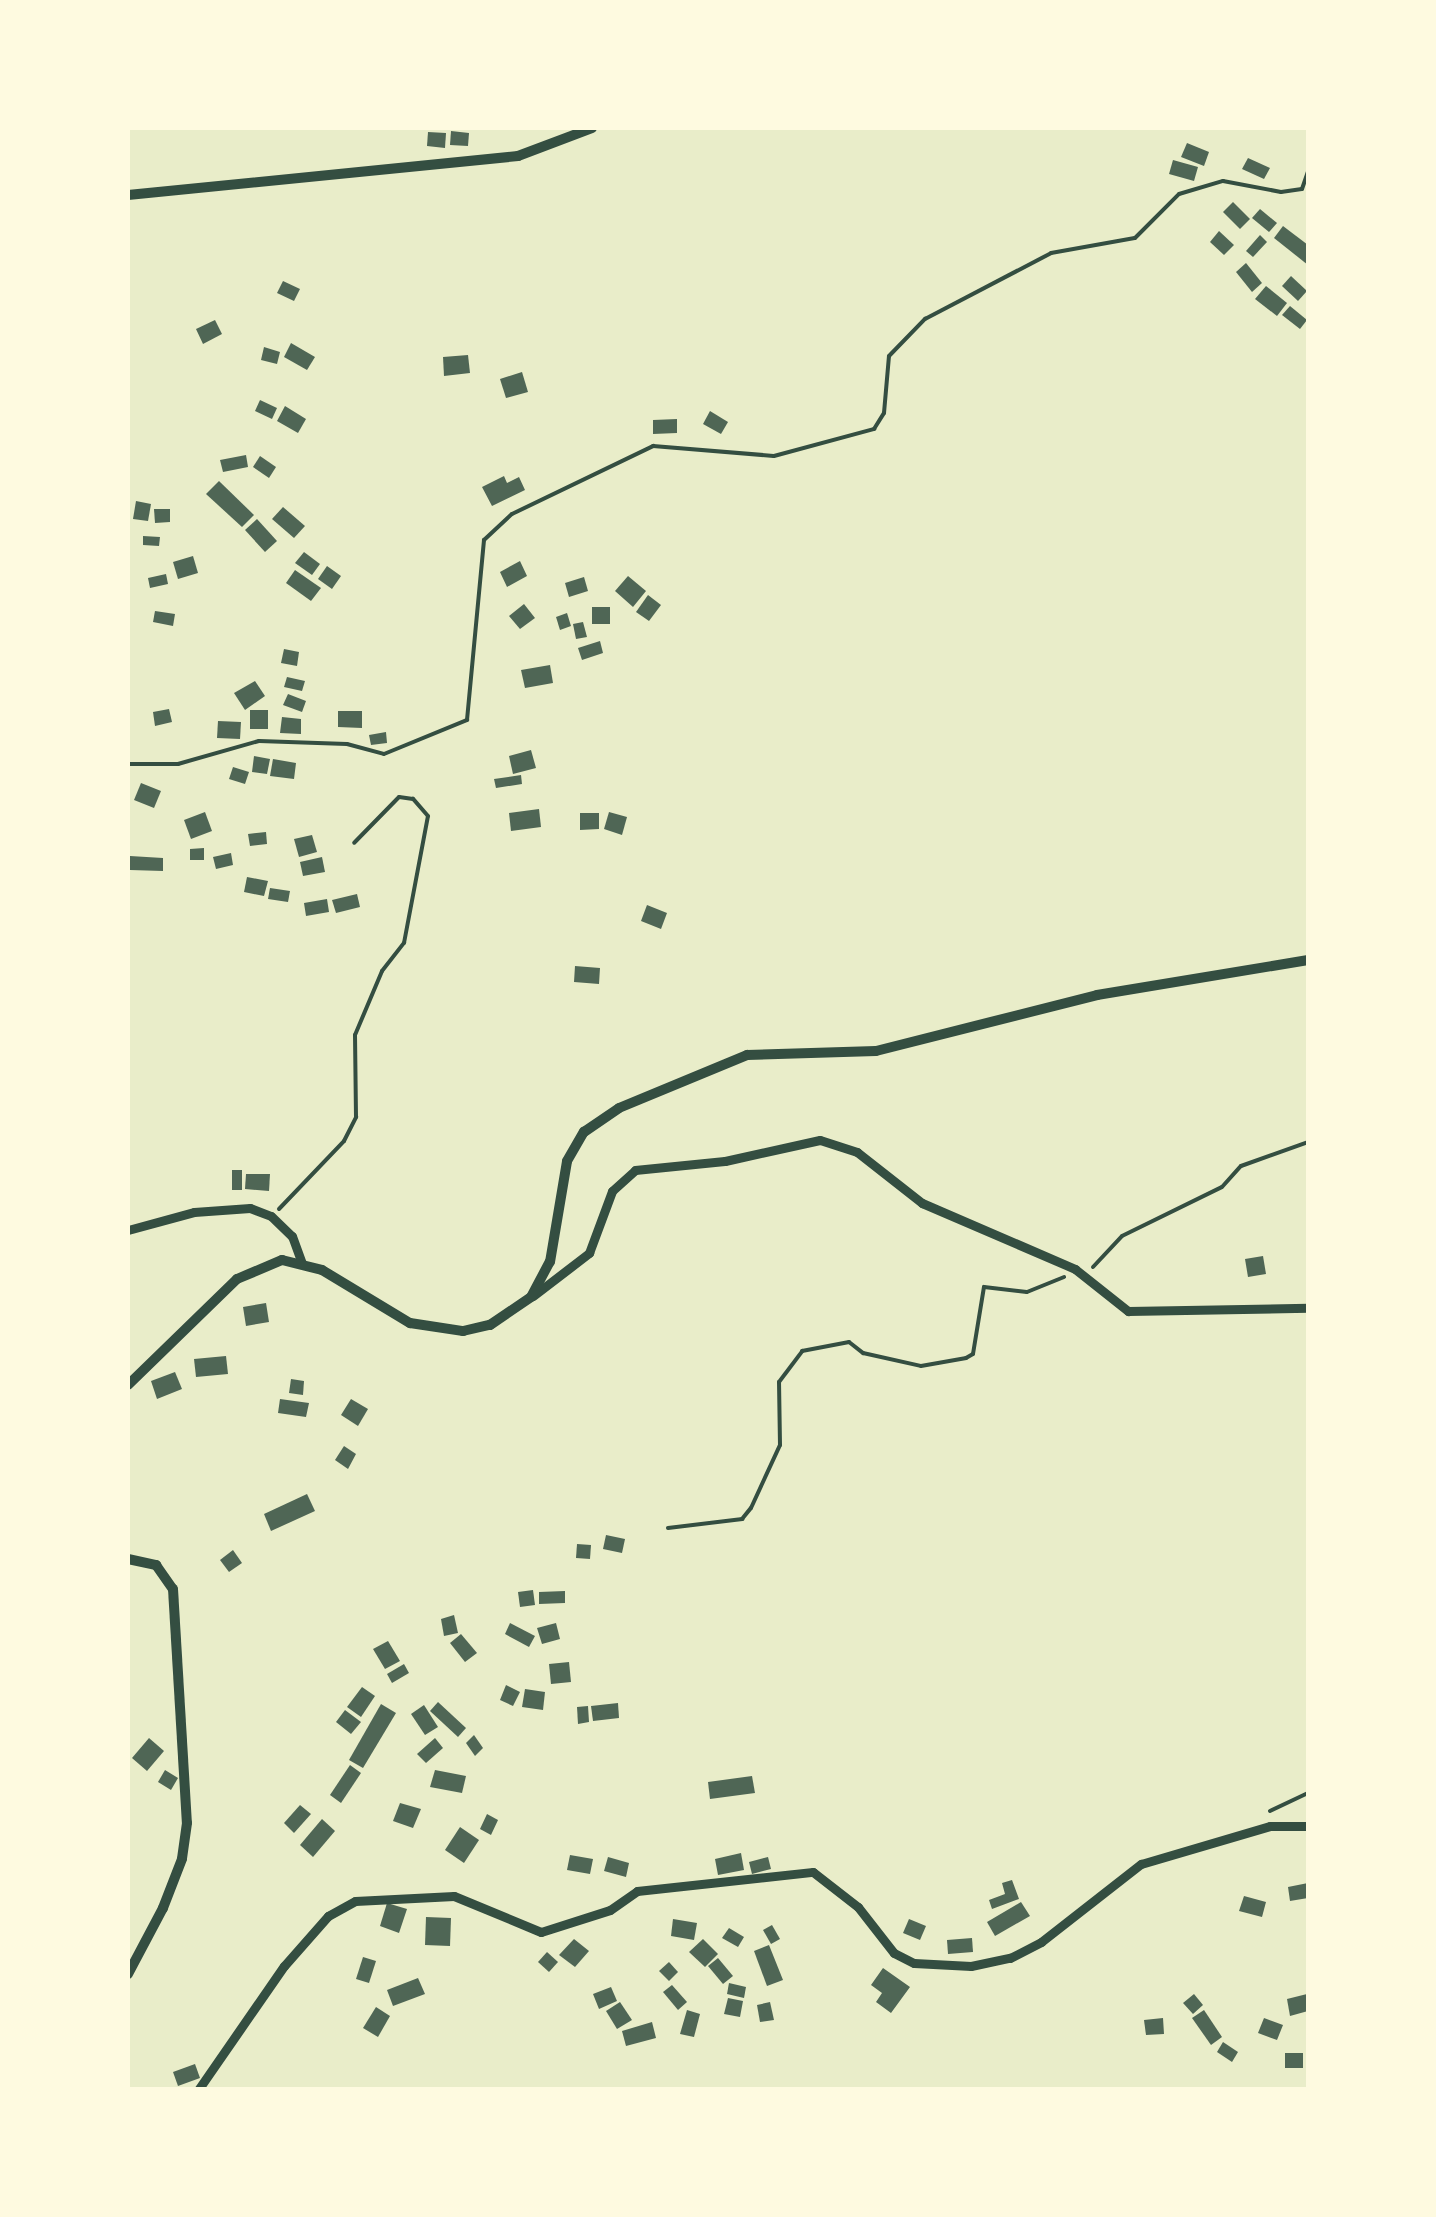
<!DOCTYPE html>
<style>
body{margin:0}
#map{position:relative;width:1436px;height:2217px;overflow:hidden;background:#e9edc9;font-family:Ubuntu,sans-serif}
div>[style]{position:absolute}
.building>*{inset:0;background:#4f6655}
.path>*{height:4px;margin:-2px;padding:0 2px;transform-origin:2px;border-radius:2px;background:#344e41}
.minor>*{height:9px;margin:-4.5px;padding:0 4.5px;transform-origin:4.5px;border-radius:4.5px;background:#344e41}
.tertiary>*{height:10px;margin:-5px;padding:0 5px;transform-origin:5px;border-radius:5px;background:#344e41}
span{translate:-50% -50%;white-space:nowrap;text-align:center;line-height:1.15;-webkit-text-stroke:9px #fefae0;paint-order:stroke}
.frame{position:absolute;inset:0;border:130px solid #fefae0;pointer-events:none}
</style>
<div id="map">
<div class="building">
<div style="clip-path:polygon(451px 131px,469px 133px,468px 146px,450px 145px)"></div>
<div style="clip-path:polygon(428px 132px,446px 133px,445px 148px,427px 146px)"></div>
<div style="clip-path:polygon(1187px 143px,1209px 152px,1204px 166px,1181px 157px)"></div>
<div style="clip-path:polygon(1248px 158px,1270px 168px,1264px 179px,1242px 169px)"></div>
<div style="clip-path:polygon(1173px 160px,1198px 167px,1194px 181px,1169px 174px)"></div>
<div style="clip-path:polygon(1233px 202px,1250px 219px,1240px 229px,1223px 212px)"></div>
<div style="clip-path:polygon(1260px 209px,1277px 223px,1269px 232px,1252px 218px)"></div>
<div style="clip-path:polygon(1283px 226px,1308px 245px,1308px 265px,1274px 238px)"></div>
<div style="clip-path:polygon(1219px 231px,1234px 245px,1224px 255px,1210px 242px)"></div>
<div style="clip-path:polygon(1260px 235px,1267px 242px,1253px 257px,1246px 251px)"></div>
<div style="clip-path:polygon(1246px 263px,1262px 283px,1252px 292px,1236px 272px)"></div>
<div style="clip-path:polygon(1291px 276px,1307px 291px,1298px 301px,1282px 286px)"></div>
<div style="clip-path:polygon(283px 281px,300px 289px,294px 301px,277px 293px)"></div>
<div style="clip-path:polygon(1266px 286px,1287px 303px,1277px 316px,1255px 299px)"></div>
<div style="clip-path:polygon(1290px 306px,1307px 320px,1300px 329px,1282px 315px)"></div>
<div style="clip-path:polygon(215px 320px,222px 334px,203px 344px,196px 329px)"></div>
<div style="clip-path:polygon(291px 343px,315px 357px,307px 370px,284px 357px)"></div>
<div style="clip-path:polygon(264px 347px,280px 352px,277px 364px,261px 360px)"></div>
<div style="clip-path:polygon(468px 355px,470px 373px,444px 376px,443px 357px)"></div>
<div style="clip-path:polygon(522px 372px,528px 392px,506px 398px,500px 379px)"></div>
<div style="clip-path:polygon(260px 400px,277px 408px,272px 419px,255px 411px)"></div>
<div style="clip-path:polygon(285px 406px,306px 419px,298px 433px,277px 421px)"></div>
<div style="clip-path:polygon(710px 411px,728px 422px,721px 434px,703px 424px)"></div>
<div style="clip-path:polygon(677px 419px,677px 433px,653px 434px,653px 420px)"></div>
<div style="clip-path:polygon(246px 455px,248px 467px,223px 472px,220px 460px)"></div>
<div style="clip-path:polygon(260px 456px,276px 467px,269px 478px,253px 467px)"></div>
<div style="clip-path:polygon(504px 476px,507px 483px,519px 477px,525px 490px,492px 506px,482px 487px)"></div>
<div style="clip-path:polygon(219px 481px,254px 515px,242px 527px,206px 494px)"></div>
<div style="clip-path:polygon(136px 501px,151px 504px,148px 521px,133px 519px)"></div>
<div style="clip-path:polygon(283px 507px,305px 526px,294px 538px,272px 519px)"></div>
<div style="clip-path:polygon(154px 509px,170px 509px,170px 522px,155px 523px)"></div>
<div style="clip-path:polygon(257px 519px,277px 541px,265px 552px,245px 530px)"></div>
<div style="clip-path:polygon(143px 536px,160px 537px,159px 546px,143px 545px)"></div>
<div style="clip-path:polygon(304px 552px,320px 564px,312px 575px,295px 563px)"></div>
<div style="clip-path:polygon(193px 556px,198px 573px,178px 579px,173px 562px)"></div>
<div style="clip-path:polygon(520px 561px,527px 576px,507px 587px,500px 572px)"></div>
<div style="clip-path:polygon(327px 566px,341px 576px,332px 589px,318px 579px)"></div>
<div style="clip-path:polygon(295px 570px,321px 588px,311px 601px,286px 583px)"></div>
<div style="clip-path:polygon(166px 574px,168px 584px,150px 588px,148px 578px)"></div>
<div style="clip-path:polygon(628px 576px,646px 591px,633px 607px,615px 591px)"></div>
<div style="clip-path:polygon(584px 577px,588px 591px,569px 597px,565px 583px)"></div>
<div style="clip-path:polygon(648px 595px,661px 605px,649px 621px,636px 612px)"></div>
<div style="clip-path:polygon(524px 604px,535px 618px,520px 629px,509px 616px)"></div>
<div style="clip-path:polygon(592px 607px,610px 607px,610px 624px,592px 624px)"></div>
<div style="clip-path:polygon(155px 611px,175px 614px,173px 626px,153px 622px)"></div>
<div style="clip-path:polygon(567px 613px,571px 626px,560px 630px,556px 617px)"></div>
<div style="clip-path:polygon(583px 622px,587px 637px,576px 639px,573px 624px)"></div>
<div style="clip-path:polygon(600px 641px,603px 653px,582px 660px,578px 648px)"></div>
<div style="clip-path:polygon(284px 649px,299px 652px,297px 666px,281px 663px)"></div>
<div style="clip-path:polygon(550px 665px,553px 683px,525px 688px,521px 670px)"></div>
<div style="clip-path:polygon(287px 677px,305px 681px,302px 691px,284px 687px)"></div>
<div style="clip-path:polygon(255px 681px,265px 696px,245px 710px,234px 693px)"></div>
<div style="clip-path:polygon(288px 694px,306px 701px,302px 712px,283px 705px)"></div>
<div style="clip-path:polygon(169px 709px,172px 722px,155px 726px,153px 712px)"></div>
<div style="clip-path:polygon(250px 710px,268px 710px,268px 729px,250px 729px)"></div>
<div style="clip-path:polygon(338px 711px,362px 711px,362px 728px,338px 727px)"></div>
<div style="clip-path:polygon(282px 717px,301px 719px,301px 734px,280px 733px)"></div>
<div style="clip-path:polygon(218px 721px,241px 722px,240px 739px,217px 738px)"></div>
<div style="clip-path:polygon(386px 732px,387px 743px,371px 745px,369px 735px)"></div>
<div style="clip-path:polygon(531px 750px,536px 768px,513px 774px,509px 756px)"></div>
<div style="clip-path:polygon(254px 756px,270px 759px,267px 774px,252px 772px)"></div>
<div style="clip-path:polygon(273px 759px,296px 763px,294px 779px,270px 776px)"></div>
<div style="clip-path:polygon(233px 767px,249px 772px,245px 784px,229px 779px)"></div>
<div style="clip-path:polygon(521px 775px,522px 784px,496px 788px,494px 779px)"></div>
<div style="clip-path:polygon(141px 783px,161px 791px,154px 808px,134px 800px)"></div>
<div style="clip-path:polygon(539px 809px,541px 827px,511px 831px,509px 813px)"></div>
<div style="clip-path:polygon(205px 812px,212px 831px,191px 839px,184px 820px)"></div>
<div style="clip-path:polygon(609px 812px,627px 817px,622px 835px,604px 829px)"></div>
<div style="clip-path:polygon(580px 813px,599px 813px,599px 829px,580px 830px)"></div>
<div style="clip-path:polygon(266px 832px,267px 844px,250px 846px,248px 834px)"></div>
<div style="clip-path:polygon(312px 835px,317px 852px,299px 857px,294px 839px)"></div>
<div style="clip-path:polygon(204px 848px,204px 860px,190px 860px,190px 849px)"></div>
<div style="clip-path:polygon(231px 853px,233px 865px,216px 869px,213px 857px)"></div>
<div style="clip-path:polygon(130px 856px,163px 858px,163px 871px,130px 870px)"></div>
<div style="clip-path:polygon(322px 857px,325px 872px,303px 876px,300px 862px)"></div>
<div style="clip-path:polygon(247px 877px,268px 881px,264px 896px,244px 892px)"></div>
<div style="clip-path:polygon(270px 888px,290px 891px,288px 902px,268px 899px)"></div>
<div style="clip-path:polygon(357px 894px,360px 907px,336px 913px,332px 900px)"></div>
<div style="clip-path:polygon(327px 899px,329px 912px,306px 916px,304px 903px)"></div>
<div style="clip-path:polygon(647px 905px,667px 913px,661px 929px,641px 921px)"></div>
<div style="clip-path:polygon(575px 966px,600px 968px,599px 984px,574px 982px)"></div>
<div style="clip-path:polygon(232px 1170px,242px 1170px,242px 1190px,232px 1190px)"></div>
<div style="clip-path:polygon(246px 1174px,270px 1174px,269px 1191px,245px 1189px)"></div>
<div style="clip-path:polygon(1263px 1256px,1266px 1274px,1248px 1277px,1245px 1259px)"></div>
<div style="clip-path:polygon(266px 1303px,269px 1322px,246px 1326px,243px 1307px)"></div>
<div style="clip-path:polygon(226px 1356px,228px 1374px,196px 1377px,194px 1359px)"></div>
<div style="clip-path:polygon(175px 1372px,182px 1389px,157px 1399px,151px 1381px)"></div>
<div style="clip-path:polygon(291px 1379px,304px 1381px,303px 1395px,289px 1393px)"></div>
<div style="clip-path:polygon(280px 1399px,309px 1403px,306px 1417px,278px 1413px)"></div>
<div style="clip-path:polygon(351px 1399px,368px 1409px,358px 1426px,341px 1415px)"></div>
<div style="clip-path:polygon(344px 1446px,356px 1454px,348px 1469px,335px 1460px)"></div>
<div style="clip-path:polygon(307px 1494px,315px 1511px,271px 1531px,264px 1514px)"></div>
<div style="clip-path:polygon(606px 1535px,625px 1539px,622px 1553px,603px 1549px)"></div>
<div style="clip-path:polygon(577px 1544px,591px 1545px,590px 1559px,576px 1558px)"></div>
<div style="clip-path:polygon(233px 1550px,242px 1563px,229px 1572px,220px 1560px)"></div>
<div style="clip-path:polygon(533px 1590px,535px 1605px,520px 1607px,518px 1592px)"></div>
<div style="clip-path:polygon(565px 1591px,565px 1603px,539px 1604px,539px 1592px)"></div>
<div style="clip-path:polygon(454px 1615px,458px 1633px,444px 1636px,441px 1619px)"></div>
<div style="clip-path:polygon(510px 1623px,535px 1636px,529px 1647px,505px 1634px)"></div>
<div style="clip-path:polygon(556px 1623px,560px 1639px,542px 1644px,537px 1628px)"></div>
<div style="clip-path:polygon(461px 1634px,477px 1653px,465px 1662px,450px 1643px)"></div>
<div style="clip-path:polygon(388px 1641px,400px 1661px,385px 1669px,373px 1649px)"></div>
<div style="clip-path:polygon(569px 1662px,571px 1682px,551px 1684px,549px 1664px)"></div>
<div style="clip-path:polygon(404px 1664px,409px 1673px,392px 1683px,387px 1674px)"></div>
<div style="clip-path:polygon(506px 1685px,520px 1692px,513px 1706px,500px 1700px)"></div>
<div style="clip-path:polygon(362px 1687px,375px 1696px,361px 1717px,347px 1707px)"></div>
<div style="clip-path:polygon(525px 1689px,545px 1692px,543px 1710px,522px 1707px)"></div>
<div style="clip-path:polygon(438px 1702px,466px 1728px,458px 1737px,430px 1711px)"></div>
<div style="clip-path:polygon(618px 1703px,619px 1718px,593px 1721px,591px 1706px)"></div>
<div style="clip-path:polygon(381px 1704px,396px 1713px,363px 1768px,349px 1760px)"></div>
<div style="clip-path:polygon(424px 1705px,438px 1727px,425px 1735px,411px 1714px)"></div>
<div style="clip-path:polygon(588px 1706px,589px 1722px,578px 1724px,577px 1707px)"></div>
<div style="clip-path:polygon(345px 1710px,361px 1722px,351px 1734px,336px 1722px)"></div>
<div style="clip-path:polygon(474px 1735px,483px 1748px,475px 1756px,466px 1743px)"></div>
<div style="clip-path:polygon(149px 1738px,164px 1751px,147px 1771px,132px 1758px)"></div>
<div style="clip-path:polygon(435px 1738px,443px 1748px,426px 1763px,417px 1754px)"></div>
<div style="clip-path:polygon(350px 1765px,361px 1773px,341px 1803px,330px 1795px)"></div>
<div style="clip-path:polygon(165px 1770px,178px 1778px,171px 1790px,158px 1782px)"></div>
<div style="clip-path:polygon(435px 1770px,466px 1776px,462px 1793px,430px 1787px)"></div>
<div style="clip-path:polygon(752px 1776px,755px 1793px,710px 1799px,708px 1782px)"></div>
<div style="clip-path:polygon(400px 1803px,421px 1809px,413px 1828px,393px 1821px)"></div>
<div style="clip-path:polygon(300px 1805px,311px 1814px,294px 1833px,284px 1823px)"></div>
<div style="clip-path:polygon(487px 1814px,498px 1820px,491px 1835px,480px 1829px)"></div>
<div style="clip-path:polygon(322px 1819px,335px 1831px,313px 1857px,300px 1845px)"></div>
<div style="clip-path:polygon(460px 1827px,479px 1840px,464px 1863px,445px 1850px)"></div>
<div style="clip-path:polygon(741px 1853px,744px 1870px,718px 1875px,715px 1859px)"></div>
<div style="clip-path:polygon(570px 1855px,593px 1859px,590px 1874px,567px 1870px)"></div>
<div style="clip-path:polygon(608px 1857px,629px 1863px,626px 1877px,604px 1871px)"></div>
<div style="clip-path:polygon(768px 1857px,771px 1869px,752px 1874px,749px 1862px)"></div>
<div style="clip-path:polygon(1012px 1880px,1019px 1899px,992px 1909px,989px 1900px,1005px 1894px,1002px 1883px)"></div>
<div style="clip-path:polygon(1308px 1883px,1308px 1898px,1290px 1901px,1288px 1887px)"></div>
<div style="clip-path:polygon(1244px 1896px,1266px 1902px,1262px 1917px,1239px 1911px)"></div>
<div style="clip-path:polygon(1021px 1902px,1030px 1916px,995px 1936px,987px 1922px)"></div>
<div style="clip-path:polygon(387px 1903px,407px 1909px,399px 1933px,380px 1926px)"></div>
<div style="clip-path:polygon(426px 1917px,451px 1918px,450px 1946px,425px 1945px)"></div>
<div style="clip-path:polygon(673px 1919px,697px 1923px,694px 1940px,671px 1936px)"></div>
<div style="clip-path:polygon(909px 1919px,926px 1926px,920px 1940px,903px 1933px)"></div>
<div style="clip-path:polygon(772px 1925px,780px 1939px,771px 1944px,763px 1930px)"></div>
<div style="clip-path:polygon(729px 1928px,744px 1937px,738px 1947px,722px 1938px)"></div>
<div style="clip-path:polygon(972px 1938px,973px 1952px,948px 1954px,947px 1940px)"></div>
<div style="clip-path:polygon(574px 1939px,589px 1951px,575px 1967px,559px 1955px)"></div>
<div style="clip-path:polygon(703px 1939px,718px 1954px,705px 1967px,689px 1952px)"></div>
<div style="clip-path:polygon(769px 1945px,783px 1980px,767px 1986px,754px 1951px)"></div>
<div style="clip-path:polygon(547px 1952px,558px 1962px,549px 1972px,538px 1962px)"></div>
<div style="clip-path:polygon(363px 1957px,376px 1961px,369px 1983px,356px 1979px)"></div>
<div style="clip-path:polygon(718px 1958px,733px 1976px,723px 1984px,708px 1966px)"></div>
<div style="clip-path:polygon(669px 1962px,678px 1972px,669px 1981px,659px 1971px)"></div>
<div style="clip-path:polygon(883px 1968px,910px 1987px,891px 2013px,876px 2002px,882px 1993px,871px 1985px)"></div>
<div style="clip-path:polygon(418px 1978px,425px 1994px,393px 2006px,387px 1990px)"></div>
<div style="clip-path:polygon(729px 1983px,746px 1987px,744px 1998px,727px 1994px)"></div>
<div style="clip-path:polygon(672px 1985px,687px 2002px,678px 2010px,663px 1992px)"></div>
<div style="clip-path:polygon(611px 1987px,617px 2001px,599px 2009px,593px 1994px)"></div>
<div style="clip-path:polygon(1194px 1994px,1203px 2005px,1193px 2014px,1183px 2003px)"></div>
<div style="clip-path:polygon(1307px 1994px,1308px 2011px,1290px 2016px,1287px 1999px)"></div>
<div style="clip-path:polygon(728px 1998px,743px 2001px,740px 2017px,724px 2014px)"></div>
<div style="clip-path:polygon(620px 2002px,632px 2020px,617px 2029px,606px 2011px)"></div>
<div style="clip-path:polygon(770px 2002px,774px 2020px,760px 2022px,757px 2005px)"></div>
<div style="clip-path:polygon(376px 2007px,390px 2016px,378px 2037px,363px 2028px)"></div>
<div style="clip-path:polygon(687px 2010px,700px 2014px,694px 2037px,680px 2034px)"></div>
<div style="clip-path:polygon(1204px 2010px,1222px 2037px,1211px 2045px,1192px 2018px)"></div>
<div style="clip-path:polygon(1163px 2018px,1164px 2034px,1146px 2035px,1144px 2020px)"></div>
<div style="clip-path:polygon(1264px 2018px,1283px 2025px,1277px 2040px,1258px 2033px)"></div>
<div style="clip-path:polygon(652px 2022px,656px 2038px,626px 2046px,622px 2031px)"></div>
<div style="clip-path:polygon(1223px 2042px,1238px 2052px,1232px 2062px,1217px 2052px)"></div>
<div style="clip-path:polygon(1285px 2053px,1303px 2053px,1303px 2068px,1285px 2068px)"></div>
<div style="clip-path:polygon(195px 2064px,200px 2078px,178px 2086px,173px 2072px)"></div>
</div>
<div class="path">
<div style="left:128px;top:764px;width:50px"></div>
<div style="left:178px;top:764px;width:84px;rotate:-15.9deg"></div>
<div style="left:259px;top:741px;width:88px;rotate:2deg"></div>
<div style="left:347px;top:744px;width:38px;rotate:15deg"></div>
<div style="left:384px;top:754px;width:90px;rotate:-22.3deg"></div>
<div style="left:467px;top:720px;width:181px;rotate:-84.6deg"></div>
<div style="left:484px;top:540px;width:38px;rotate:-43deg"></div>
<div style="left:512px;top:514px;width:157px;rotate:-25.7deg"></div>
<div style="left:653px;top:446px;width:121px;rotate:4.7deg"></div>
<div style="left:774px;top:456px;width:104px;rotate:-15.1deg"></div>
<div style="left:874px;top:429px;width:19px;rotate:-58deg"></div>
<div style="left:884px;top:413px;width:57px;rotate:-85deg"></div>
<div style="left:889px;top:356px;width:52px;rotate:-45.8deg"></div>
<div style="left:925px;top:319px;width:142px;rotate:-27.6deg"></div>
<div style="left:1051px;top:253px;width:85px;rotate:-10.1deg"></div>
<div style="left:1135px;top:238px;width:62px;rotate:-45deg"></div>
<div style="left:1179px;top:194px;width:46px;rotate:-16.5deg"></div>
<div style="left:1223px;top:181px;width:59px;rotate:10.7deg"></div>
<div style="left:1281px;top:192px;width:21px;rotate:-8deg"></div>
<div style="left:1302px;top:189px;width:18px;rotate:-71deg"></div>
<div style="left:279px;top:1209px;width:94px;rotate:-46.3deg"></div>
<div style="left:344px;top:1141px;width:27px;rotate:-63deg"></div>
<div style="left:356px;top:1117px;width:82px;rotate:-90.7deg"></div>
<div style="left:355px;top:1035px;width:69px;rotate:-67.1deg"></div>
<div style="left:382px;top:971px;width:36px;rotate:-52deg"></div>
<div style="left:404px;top:943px;width:129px;rotate:-79.3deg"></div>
<div style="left:428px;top:816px;width:23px;rotate:-131deg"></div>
<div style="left:413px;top:799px;width:14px;rotate:-172deg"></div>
<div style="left:399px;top:797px;width:64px;rotate:134.4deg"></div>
<div style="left:1093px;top:1267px;width:42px;rotate:-46.9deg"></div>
<div style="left:1122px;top:1236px;width:111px;rotate:-26.1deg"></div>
<div style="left:1222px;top:1187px;width:28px;rotate:-48deg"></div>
<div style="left:1241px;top:1166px;width:71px;rotate:-19.7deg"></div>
<div style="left:668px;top:1528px;width:75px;rotate:-6.9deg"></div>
<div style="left:742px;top:1519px;width:14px;rotate:-51deg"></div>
<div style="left:751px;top:1508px;width:69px;rotate:-65.3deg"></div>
<div style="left:780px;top:1445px;width:63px;rotate:-90.9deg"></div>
<div style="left:779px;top:1382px;width:39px;rotate:-53deg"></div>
<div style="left:802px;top:1351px;width:48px;rotate:-10.8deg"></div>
<div style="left:849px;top:1342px;width:18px;rotate:38deg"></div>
<div style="left:863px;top:1353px;width:59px;rotate:12.6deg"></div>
<div style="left:921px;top:1366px;width:46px;rotate:-10.1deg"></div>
<div style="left:966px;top:1358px;width:8px;rotate:-30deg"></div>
<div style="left:973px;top:1354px;width:68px;rotate:-80.7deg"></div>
<div style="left:984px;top:1287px;width:43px;rotate:6.6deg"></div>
<div style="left:1027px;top:1292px;width:40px;rotate:-22deg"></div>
<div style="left:1270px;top:1811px;width:42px;rotate:-25.3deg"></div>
</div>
<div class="minor">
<div style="left:128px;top:1230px;width:68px;rotate:-15.3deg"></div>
<div style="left:194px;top:1212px;width:56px;rotate:-4.1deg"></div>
<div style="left:250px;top:1208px;width:22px;rotate:21deg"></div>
<div style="left:271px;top:1216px;width:29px;rotate:44deg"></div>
<div style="left:292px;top:1236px;width:29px;rotate:70deg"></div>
<div style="left:533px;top:1296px;width:71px;rotate:-37.5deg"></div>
<div style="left:589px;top:1253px;width:66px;rotate:-69.6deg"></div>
<div style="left:612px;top:1191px;width:31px;rotate:-42deg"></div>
<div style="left:635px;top:1170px;width:90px;rotate:-5.7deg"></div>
<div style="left:725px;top:1161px;width:97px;rotate:-12.5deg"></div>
<div style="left:820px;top:1140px;width:39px;rotate:18deg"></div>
<div style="left:857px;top:1152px;width:83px;rotate:38.1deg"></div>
<div style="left:922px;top:1203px;width:167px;rotate:23.3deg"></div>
<div style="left:1075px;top:1269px;width:68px;rotate:38.4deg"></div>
<div style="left:1128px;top:1311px;width:180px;rotate:-1deg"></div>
<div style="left:198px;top:2090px;width:151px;rotate:-55.3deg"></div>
<div style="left:284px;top:1966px;width:67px;rotate:-48.7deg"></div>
<div style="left:328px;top:1916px;width:31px;rotate:-29deg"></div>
<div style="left:355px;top:1901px;width:99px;rotate:-2.9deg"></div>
<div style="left:454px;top:1896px;width:94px;rotate:22.5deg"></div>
<div style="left:541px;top:1932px;width:72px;rotate:-17.7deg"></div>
<div style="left:610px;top:1910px;width:33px;rotate:-35deg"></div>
<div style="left:637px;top:1891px;width:177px;rotate:-6.2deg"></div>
<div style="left:813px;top:1872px;width:57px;rotate:37.9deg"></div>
<div style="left:858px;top:1907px;width:58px;rotate:52deg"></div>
<div style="left:894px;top:1953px;width:22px;rotate:27deg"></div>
<div style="left:914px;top:1963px;width:57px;rotate:3deg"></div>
<div style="left:971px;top:1966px;width:40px;rotate:-12deg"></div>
<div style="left:1010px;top:1958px;width:35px;rotate:-27deg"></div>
<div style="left:1041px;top:1942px;width:127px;rotate:-38deg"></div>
<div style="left:1141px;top:1864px;width:134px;rotate:-16.4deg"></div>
<div style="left:1270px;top:1826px;width:38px"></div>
</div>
<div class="tertiary">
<div style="left:128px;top:195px;width:392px;rotate:-5.7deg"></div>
<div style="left:518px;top:156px;width:79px;rotate:-20.7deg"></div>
<div style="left:128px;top:1385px;width:152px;rotate:-44.2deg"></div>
<div style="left:237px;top:1279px;width:49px;rotate:-22.9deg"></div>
<div style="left:282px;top:1260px;width:41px;rotate:14deg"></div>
<div style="left:322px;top:1270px;width:103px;rotate:31.1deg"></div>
<div style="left:410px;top:1323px;width:54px;rotate:8.6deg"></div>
<div style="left:463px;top:1331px;width:28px;rotate:-13deg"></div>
<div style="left:490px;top:1325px;width:50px;rotate:-34.3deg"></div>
<div style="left:531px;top:1297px;width:40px;rotate:-62deg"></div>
<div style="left:550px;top:1262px;width:102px;rotate:-80.4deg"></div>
<div style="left:567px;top:1161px;width:34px;rotate:-60deg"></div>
<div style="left:584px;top:1132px;width:42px;rotate:-34.4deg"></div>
<div style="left:619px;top:1108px;width:139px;rotate:-22.5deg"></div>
<div style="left:747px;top:1055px;width:129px;rotate:-1.8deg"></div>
<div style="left:876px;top:1051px;width:228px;rotate:-14.2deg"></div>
<div style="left:1097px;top:995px;width:214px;rotate:-9.4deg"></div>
<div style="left:128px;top:1559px;width:29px;rotate:12deg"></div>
<div style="left:156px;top:1565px;width:29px;rotate:55deg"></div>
<div style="left:173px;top:1589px;width:234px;rotate:86.6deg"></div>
<div style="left:187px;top:1823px;width:36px;rotate:98deg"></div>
<div style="left:182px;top:1859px;width:53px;rotate:111.2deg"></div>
<div style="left:163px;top:1908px;width:75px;rotate:117.9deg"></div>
</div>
<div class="frame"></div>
</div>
